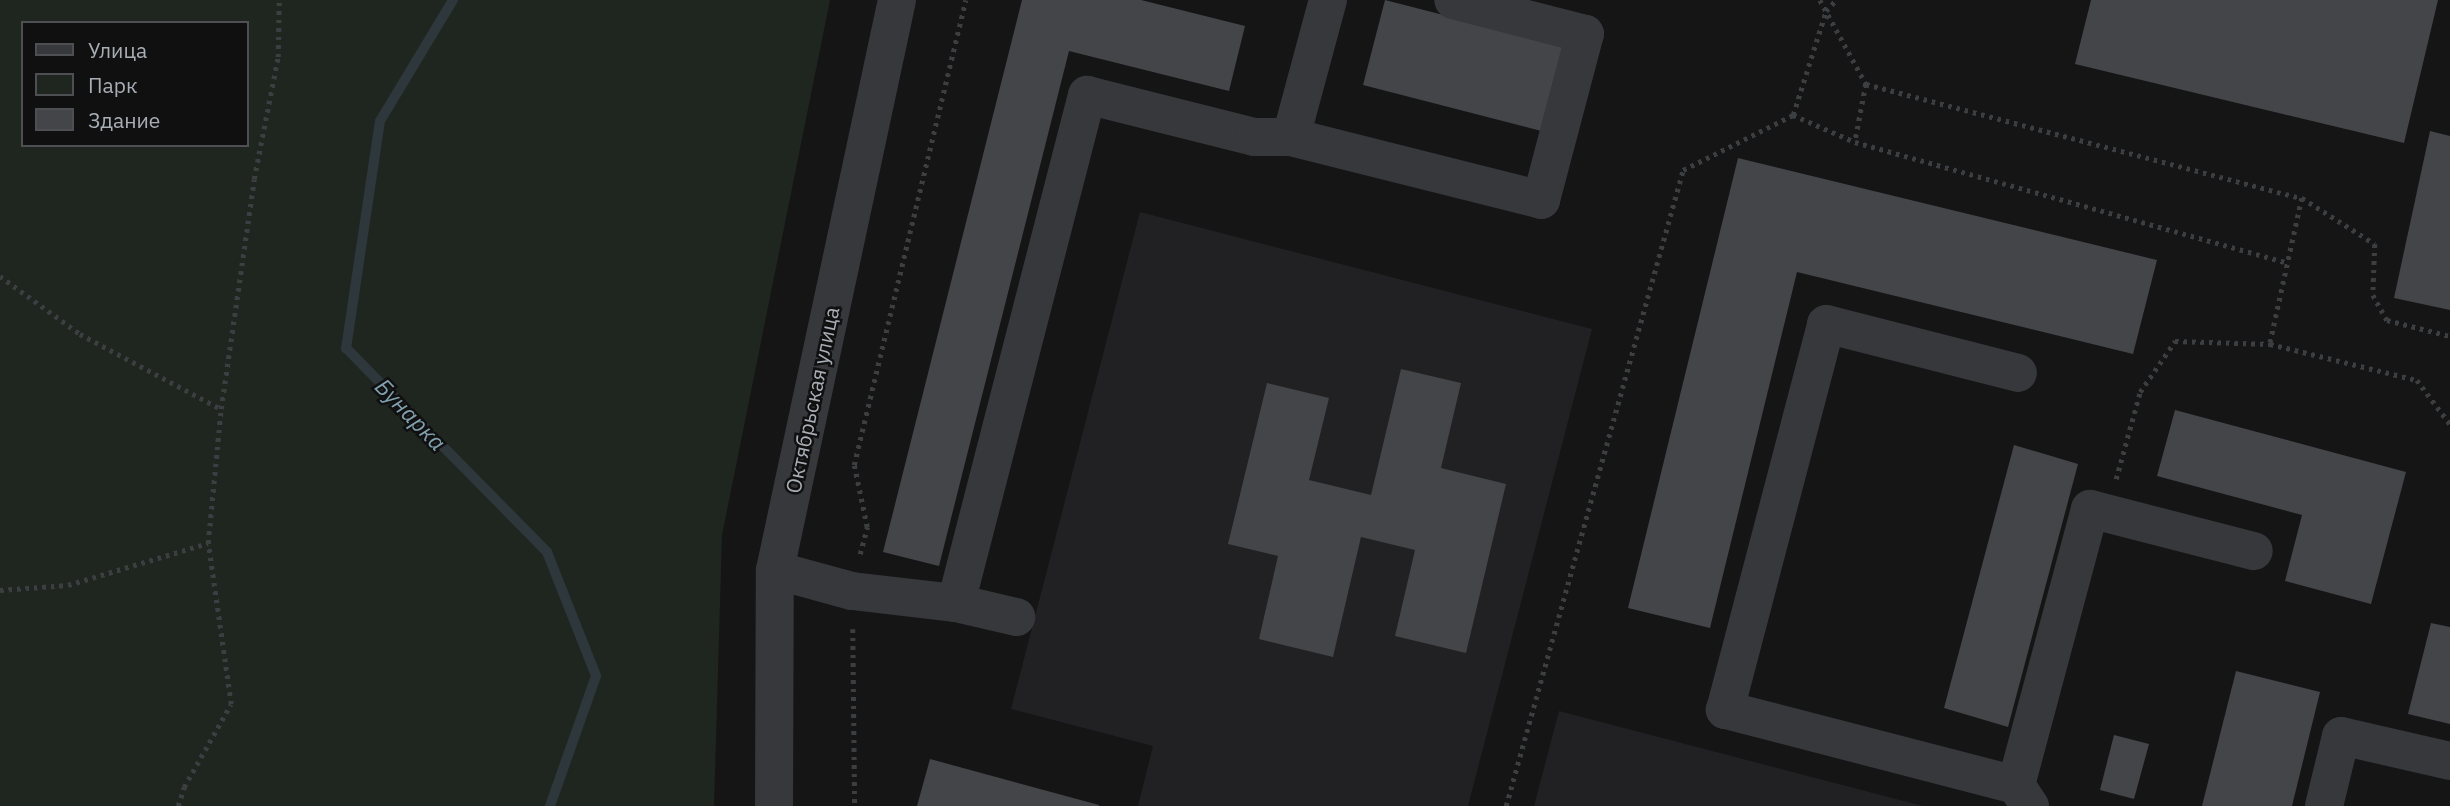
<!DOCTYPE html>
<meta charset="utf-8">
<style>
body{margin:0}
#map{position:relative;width:2450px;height:806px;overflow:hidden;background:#151516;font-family:"IBM Plex Sans",sans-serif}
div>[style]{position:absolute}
.built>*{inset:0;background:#212123}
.green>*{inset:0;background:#1f261f}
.stream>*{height:10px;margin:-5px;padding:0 5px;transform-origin:5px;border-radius:5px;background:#2e373b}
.building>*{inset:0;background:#444549}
.path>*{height:4.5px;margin-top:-2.25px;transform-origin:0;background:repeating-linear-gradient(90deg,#3c3f42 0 3.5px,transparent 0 8.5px)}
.minor>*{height:38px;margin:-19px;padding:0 19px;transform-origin:19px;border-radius:19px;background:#36383b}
span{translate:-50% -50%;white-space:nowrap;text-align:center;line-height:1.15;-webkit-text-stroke:5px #101011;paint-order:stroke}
.street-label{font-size:21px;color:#a8aeb5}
.water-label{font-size:23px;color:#81a0ae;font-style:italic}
.legend{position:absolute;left:21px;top:21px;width:228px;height:126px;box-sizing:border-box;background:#101011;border:2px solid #4d4f53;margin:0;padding:9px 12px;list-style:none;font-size:21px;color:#a8aeb5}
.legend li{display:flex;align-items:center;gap:14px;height:35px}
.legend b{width:35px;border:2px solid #4d4f53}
</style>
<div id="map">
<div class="built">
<div style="clip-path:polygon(1140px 212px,1592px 329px,1468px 806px,1138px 806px,1153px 746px,1011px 709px)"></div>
<div style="clip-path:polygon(1559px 711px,1923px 806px,1534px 806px)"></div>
</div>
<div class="green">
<div style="clip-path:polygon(evenodd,0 0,830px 0,722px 535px,714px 806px,0 806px,0 0,23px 23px,247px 23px,247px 145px,23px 145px,23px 23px)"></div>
</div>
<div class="stream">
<div style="left:453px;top:0;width:141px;rotate:121.1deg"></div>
<div style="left:380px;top:121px;width:230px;rotate:98.5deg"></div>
<div style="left:346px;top:348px;width:286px;rotate:45.4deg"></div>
<div style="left:547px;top:552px;width:133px;rotate:68.4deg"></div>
<div style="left:596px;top:676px;width:138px;rotate:109.5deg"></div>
</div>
<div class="building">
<div style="clip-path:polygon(1022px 0,1141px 0,1245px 26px,1229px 91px,1069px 51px,939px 566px,883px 552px)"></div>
<div style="clip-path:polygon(1385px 0,1575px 49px,1553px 134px,1363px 85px)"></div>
<div style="clip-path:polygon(2091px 0,2438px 0,2404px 143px,2075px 64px)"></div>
<div style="clip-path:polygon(2430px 131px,2450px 136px,2450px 310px,2394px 298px)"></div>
<div style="clip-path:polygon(1738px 158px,2157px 260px,2133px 354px,1797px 272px,1710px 628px,1628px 608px)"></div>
<div style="clip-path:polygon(1401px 369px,1461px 383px,1441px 468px,1506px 484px,1466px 653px,1395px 636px,1415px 550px,1361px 537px,1333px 657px,1259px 639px,1278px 556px,1228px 544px,1267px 383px,1329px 398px,1309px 480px,1371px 495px)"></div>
<div style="clip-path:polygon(2175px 410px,2406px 472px,2371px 604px,2285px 581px,2302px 515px,2157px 476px)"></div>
<div style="clip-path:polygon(2014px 445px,2078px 464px,2008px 727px,1944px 708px)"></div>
<div style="clip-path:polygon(2431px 623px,2450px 627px,2450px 724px,2408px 714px)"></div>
<div style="clip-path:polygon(2236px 671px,2320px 692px,2292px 806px,2202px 806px)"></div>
<div style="clip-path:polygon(2114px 735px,2149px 744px,2134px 799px,2100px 790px)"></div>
<div style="clip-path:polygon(930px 759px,1099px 805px,1099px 806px,917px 806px)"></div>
</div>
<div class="path">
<div style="left:1820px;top:0;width:96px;rotate:61.3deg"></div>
<div style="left:1866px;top:84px;width:451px;rotate:14.7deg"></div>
<div style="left:2302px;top:198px;width:149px;rotate:102.4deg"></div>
<div style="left:2270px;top:344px;width:151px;rotate:13.8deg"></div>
<div style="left:2417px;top:380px;width:55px;rotate:53.1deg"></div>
<div style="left:1866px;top:84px;width:59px;rotate:100.7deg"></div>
<div style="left:1855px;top:142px;width:450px;rotate:15.6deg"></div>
<div style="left:1793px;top:115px;width:68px;rotate:23.5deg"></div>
<div style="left:2302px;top:198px;width:86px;rotate:32.2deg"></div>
<div style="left:2375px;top:244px;width:51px;rotate:92.2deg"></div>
<div style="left:2373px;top:295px;width:29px;rotate:61deg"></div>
<div style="left:2387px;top:320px;width:65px;rotate:14.3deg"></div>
<div style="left:0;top:276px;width:99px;rotate:35.9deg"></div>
<div style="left:80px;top:334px;width:160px;rotate:28deg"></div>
<div style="left:2116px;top:479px;width:90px;rotate:-74.6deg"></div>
<div style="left:2140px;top:392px;width:62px;rotate:-55.5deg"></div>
<div style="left:2175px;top:341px;width:95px;rotate:1.8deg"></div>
<div style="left:860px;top:554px;width:28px;rotate:-75deg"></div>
<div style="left:867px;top:527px;width:63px;rotate:-101.8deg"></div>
<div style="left:854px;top:465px;width:478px;rotate:-76.5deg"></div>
<div style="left:0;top:590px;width:68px;rotate:-4.2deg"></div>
<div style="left:68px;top:585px;width:146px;rotate:-16.7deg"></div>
<div style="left:853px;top:629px;width:177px;rotate:89.4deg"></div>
<div style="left:178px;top:806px;width:20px;rotate:-72deg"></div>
<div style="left:184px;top:787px;width:95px;rotate:-60.5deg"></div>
<div style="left:231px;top:704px;width:163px;rotate:-98.1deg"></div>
<div style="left:208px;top:543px;width:135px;rotate:-84.5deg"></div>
<div style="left:221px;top:409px;width:232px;rotate:-81.8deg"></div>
<div style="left:254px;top:179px;width:124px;rotate:-78.9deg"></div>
<div style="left:278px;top:57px;width:57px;rotate:-89deg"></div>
<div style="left:1506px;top:806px;width:660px;rotate:-74.45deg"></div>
<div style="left:1683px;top:170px;width:123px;rotate:-26.6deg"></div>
<div style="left:1793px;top:115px;width:109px;rotate:-72.4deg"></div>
<div style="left:1826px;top:11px;width:15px;rotate:-48deg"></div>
</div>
<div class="minor">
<div style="left:1291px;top:137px;width:142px;rotate:-74.9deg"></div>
<div style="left:775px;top:570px;width:80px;rotate:15.3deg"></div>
<div style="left:852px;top:591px;width:105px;rotate:6.6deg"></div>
<div style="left:956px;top:603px;width:525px;rotate:-75.54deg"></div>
<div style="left:1087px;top:95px;width:172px;rotate:14.1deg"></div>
<div style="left:1254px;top:137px;width:37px"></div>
<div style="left:1291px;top:137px;width:258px;rotate:14.1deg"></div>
<div style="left:1541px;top:200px;width:172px;rotate:-75.2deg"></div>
<div style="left:1585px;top:34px;width:136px;rotate:-165.6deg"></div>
<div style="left:956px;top:603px;width:62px;rotate:13.1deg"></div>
<div style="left:2016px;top:785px;width:301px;rotate:-165.5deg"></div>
<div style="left:1725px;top:710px;width:399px;rotate:-75.3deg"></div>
<div style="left:1826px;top:324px;width:198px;rotate:14.3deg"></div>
<div style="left:774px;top:806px;width:236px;rotate:-89.8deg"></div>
<div style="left:775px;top:570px;width:583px;rotate:-77.92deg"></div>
<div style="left:2030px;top:806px;width:25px;rotate:-124deg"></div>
<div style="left:2016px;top:785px;width:286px;rotate:-75deg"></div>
<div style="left:2090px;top:509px;width:169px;rotate:14.4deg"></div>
<div style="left:2324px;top:806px;width:72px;rotate:-76.3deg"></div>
<div style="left:2341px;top:736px;width:112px;rotate:12.9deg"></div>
</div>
<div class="street-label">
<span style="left:812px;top:400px;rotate:-78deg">Октябрьская улица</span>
</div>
<div class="water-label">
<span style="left:411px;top:414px;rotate:46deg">Бунарка</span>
</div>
<ul class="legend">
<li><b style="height:9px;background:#36383b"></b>Улица</li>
<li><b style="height:19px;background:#1f261f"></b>Парк</li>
<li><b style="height:19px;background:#444549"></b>Здание</li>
</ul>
</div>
